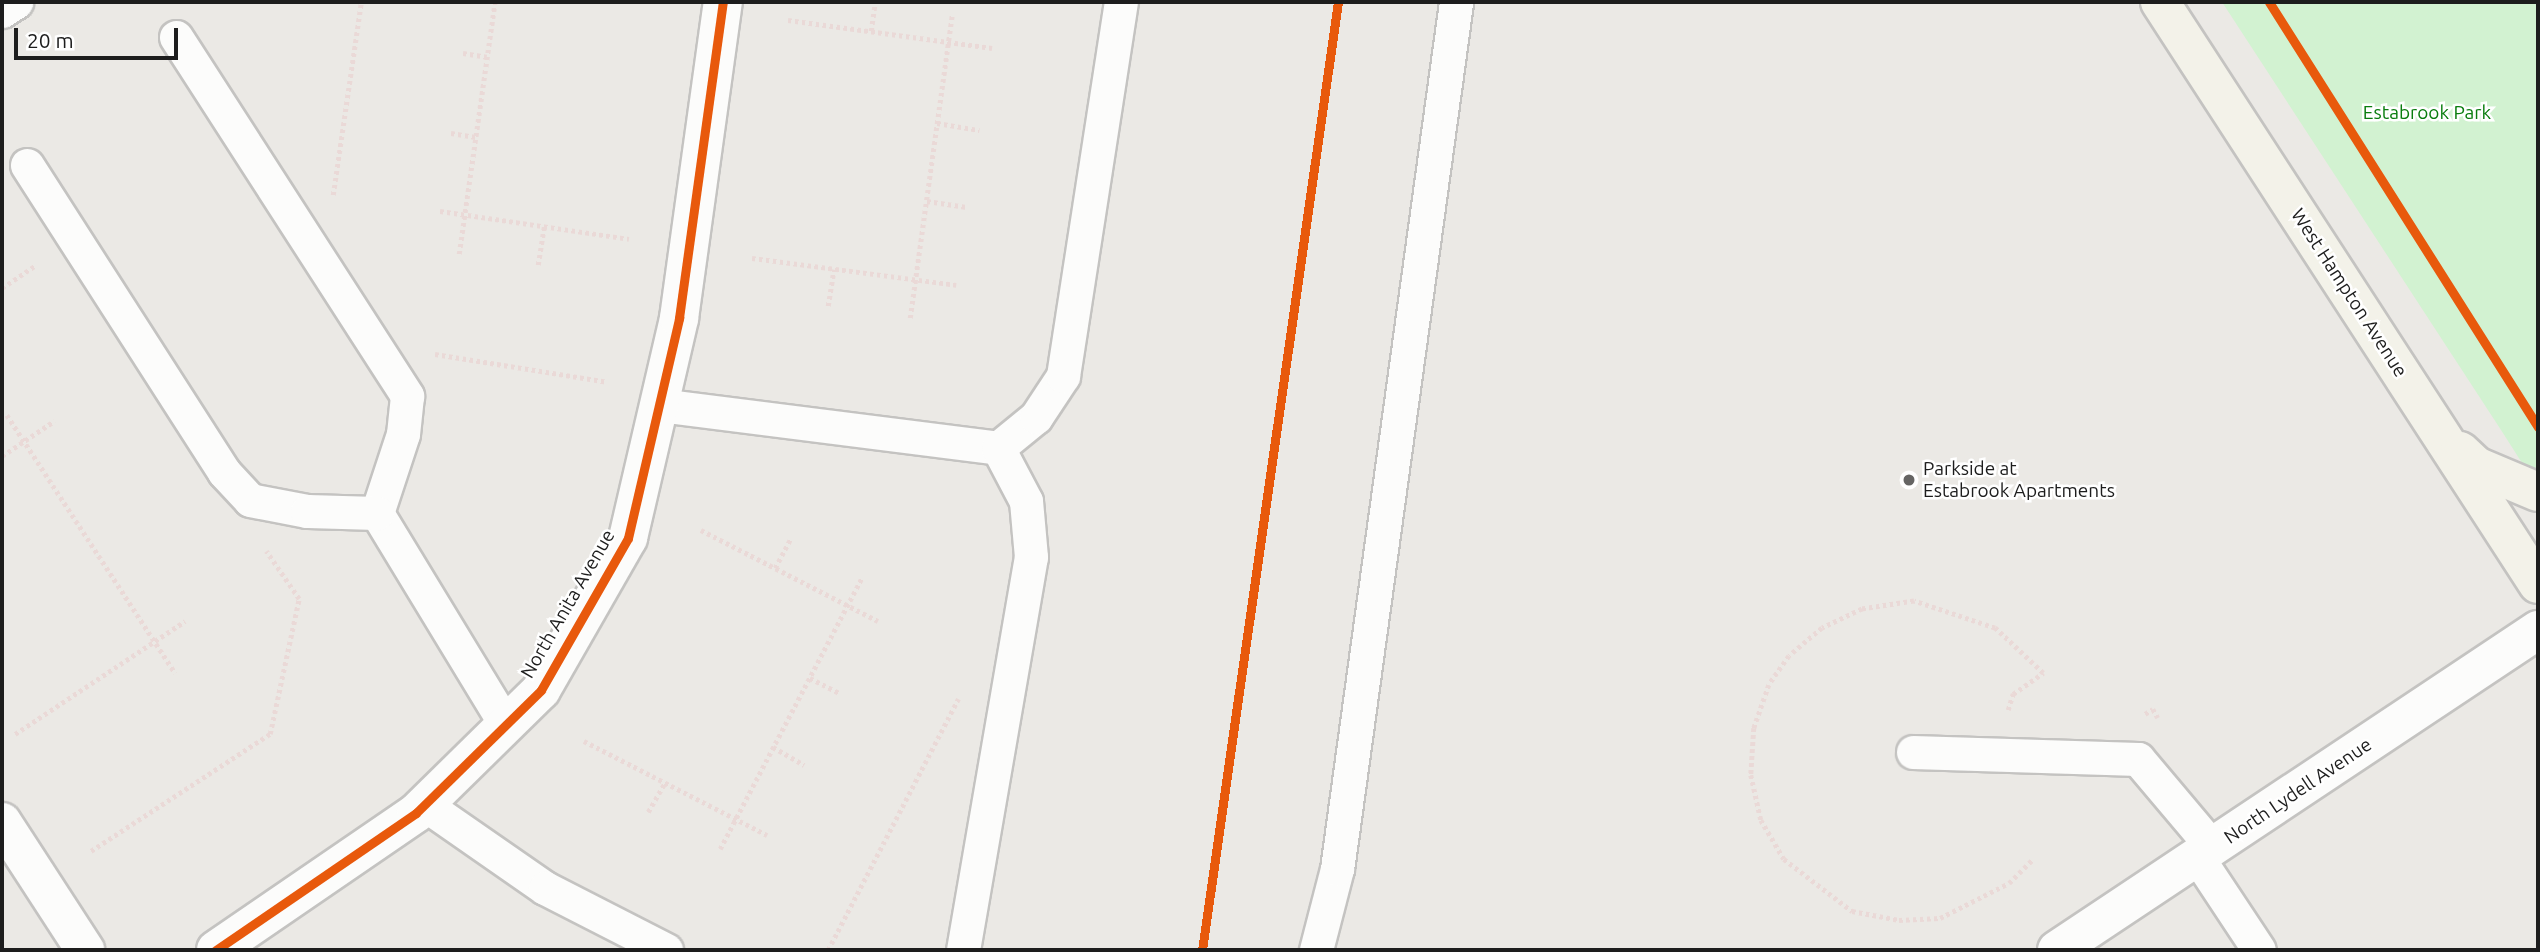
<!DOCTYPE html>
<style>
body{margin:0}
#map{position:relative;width:2540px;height:952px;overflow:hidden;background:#ebe9e5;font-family:Ubuntu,sans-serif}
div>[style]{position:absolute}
.park>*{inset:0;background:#d2f2d1}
.path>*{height:4.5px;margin-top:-2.25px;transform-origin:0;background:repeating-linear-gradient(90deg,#ead9d7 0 3.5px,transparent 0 7px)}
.roads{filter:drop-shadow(2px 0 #c4c3c1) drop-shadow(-2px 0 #c4c3c1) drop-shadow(0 2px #c4c3c1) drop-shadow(0 -2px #c4c3c1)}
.service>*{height:33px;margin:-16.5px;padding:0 16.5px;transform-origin:16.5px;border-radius:16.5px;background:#fcfcfb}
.minor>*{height:38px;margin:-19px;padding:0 19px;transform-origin:19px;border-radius:19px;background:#fcfcfb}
.secondary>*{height:38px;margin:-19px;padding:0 19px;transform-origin:19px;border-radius:19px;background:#f3f2e9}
.cycleway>*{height:9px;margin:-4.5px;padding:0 4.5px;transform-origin:4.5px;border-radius:4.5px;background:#e8590c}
.dots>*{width:19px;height:19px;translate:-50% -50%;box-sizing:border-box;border:4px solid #fff;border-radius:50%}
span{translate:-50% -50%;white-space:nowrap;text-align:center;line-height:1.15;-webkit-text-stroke:5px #fff;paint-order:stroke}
.park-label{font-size:19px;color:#097d0e}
.street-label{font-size:19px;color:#1d1d1d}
.poi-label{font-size:19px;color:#1d1d1d}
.left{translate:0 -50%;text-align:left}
.frame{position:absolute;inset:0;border:4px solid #1d1d1d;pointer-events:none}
.scale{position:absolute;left:14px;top:28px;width:164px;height:32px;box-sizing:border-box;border:4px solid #1d1d1d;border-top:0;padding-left:9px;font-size:21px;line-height:24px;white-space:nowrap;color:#1d1d1d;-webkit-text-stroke:5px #fff;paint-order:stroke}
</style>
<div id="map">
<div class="park">
<div style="clip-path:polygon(2222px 2px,2538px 2px,2538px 488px,2501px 430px)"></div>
</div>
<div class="path">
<div style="left:788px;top:20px;width:206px;rotate:7.8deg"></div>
<div style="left:871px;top:31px;width:27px;rotate:-82deg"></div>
<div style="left:463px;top:53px;width:24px;rotate:9deg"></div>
<div style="left:937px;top:123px;width:43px;rotate:9.5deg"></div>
<div style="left:451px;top:133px;width:25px;rotate:9deg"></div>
<div style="left:333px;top:195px;width:195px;rotate:-81.7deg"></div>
<div style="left:927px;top:201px;width:40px;rotate:8.5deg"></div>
<div style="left:440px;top:211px;width:191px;rotate:8.4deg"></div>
<div style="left:459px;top:254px;width:255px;rotate:-81.9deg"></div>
<div style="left:752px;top:258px;width:206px;rotate:7.5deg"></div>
<div style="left:538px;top:265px;width:39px;rotate:-81deg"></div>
<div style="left:2px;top:288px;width:41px;rotate:-34.1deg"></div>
<div style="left:828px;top:306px;width:37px;rotate:-81deg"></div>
<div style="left:910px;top:318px;width:306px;rotate:-82.1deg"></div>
<div style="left:435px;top:354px;width:174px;rotate:9.2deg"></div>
<div style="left:7px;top:415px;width:308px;rotate:56.9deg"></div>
<div style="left:2px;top:456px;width:63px;rotate:-33.9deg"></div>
<div style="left:701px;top:530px;width:199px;rotate:27.2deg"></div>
<div style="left:775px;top:568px;width:32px;rotate:-62deg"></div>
<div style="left:810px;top:678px;width:34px;rotate:27deg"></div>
<div style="left:2008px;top:710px;width:17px;rotate:-73deg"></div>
<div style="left:2013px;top:694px;width:37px;rotate:-35deg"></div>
<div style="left:2043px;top:673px;width:66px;rotate:-136.8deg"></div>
<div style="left:1995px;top:628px;width:85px;rotate:-161.6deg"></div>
<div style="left:1914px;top:601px;width:53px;rotate:171.3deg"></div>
<div style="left:1862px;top:609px;width:44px;rotate:154.6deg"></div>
<div style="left:1822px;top:628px;width:43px;rotate:139.7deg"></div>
<div style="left:1789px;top:656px;width:35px;rotate:125deg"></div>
<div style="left:1769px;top:685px;width:46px;rotate:109.2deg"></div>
<div style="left:1754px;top:728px;width:47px;rotate:93.7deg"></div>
<div style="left:1751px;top:775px;width:46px;rotate:77.5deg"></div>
<div style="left:1761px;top:820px;width:45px;rotate:59.5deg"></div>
<div style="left:1784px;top:859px;width:86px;rotate:37.4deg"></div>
<div style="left:1852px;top:911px;width:48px;rotate:10.8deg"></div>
<div style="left:1899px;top:920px;width:41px;rotate:-2.8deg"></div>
<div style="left:1940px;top:918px;width:77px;rotate:-26.9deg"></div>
<div style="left:2009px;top:883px;width:33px;rotate:-45deg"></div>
<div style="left:2145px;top:714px;width:9px;rotate:-32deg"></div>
<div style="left:2153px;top:709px;width:10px;rotate:61deg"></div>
<div style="left:15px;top:734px;width:204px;rotate:-33.6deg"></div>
<div style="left:584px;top:741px;width:206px;rotate:27.2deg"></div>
<div style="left:773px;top:747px;width:36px;rotate:30deg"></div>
<div style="left:648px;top:812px;width:34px;rotate:-60deg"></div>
<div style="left:720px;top:849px;width:307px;rotate:-62.4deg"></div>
<div style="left:91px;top:851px;width:214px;rotate:-33.2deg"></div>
<div style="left:270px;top:734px;width:138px;rotate:-77.9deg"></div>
<div style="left:299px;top:599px;width:58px;rotate:-124.5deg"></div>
<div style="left:828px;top:950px;width:283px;rotate:-62.6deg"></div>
</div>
<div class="roads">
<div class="service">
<div style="left:2px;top:11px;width:17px;rotate:-33deg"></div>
<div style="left:176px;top:37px;width:427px;rotate:57.2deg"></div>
<div style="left:407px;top:396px;width:38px;rotate:96deg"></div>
<div style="left:403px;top:434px;width:83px;rotate:108.2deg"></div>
<div style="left:377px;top:513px;width:248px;rotate:58.7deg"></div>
<div style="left:27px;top:165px;width:365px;rotate:57.3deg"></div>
<div style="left:224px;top:472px;width:38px;rotate:47deg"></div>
<div style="left:250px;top:500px;width:58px;rotate:10.9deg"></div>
<div style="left:307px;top:511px;width:70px;rotate:1.6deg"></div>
<div style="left:659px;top:405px;width:342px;rotate:7.2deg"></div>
<div style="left:1913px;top:752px;width:225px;rotate:1.8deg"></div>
<div style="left:2138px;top:759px;width:116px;rotate:49.9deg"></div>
<div style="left:424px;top:804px;width:147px;rotate:34.8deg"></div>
<div style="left:545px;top:888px;width:136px;rotate:27.1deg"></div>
<div style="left:2198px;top:858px;width:110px;rotate:56.5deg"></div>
<div style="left:963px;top:950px;width:399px;rotate:-80.2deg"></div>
<div style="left:1031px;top:557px;width:56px;rotate:-95.1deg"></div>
<div style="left:1026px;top:501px;width:60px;rotate:-117.8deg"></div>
<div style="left:998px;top:448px;width:49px;rotate:-39.2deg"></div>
<div style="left:1036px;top:417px;width:49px;rotate:-56.6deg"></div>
<div style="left:1063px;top:376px;width:378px;rotate:-81.2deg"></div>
<div style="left:1316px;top:950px;width:84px;rotate:-75.5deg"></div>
<div style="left:1337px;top:869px;width:875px;rotate:-82.18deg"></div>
</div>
<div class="minor">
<div style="left:2px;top:822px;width:153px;rotate:57deg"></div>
<div style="left:216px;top:950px;width:242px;rotate:-34.4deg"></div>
<div style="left:416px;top:813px;width:175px;rotate:-44.5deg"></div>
<div style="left:541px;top:690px;width:175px;rotate:-60.2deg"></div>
<div style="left:628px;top:538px;width:226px;rotate:-76.9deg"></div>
<div style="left:679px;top:318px;width:319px;rotate:-82.1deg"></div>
<div style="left:2057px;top:950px;width:578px;rotate:-33.64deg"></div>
</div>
<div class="secondary">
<div style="left:2160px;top:2px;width:694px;rotate:57deg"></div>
<div style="left:2460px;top:451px;width:22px;rotate:43deg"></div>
<div style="left:2476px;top:466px;width:67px;rotate:22.8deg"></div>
</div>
</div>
<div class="cycleway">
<div style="left:2269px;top:2px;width:503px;rotate:57.67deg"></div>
<div style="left:216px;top:950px;width:242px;rotate:-34.4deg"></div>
<div style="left:416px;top:813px;width:175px;rotate:-44.5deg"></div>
<div style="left:541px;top:690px;width:175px;rotate:-60.2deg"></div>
<div style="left:628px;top:538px;width:226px;rotate:-76.9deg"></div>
<div style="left:679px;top:318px;width:319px;rotate:-82.1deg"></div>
<div style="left:1202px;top:950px;width:958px;rotate:-81.84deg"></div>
</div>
<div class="dots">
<div style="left:1909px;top:480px;background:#656463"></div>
</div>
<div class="park-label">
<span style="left:2427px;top:113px">Estabrook Park</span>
</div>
<div class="street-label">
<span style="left:2349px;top:293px;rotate:57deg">West Hampton Avenue</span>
<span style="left:568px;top:604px;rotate:-60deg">North Anita Avenue</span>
<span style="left:2298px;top:791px;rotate:-34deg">North Lydell Avenue</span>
</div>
<div class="poi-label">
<span class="left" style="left:1923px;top:480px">Parkside at<br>Estabrook Apartments</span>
</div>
<div class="frame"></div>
<div class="scale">20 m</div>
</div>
